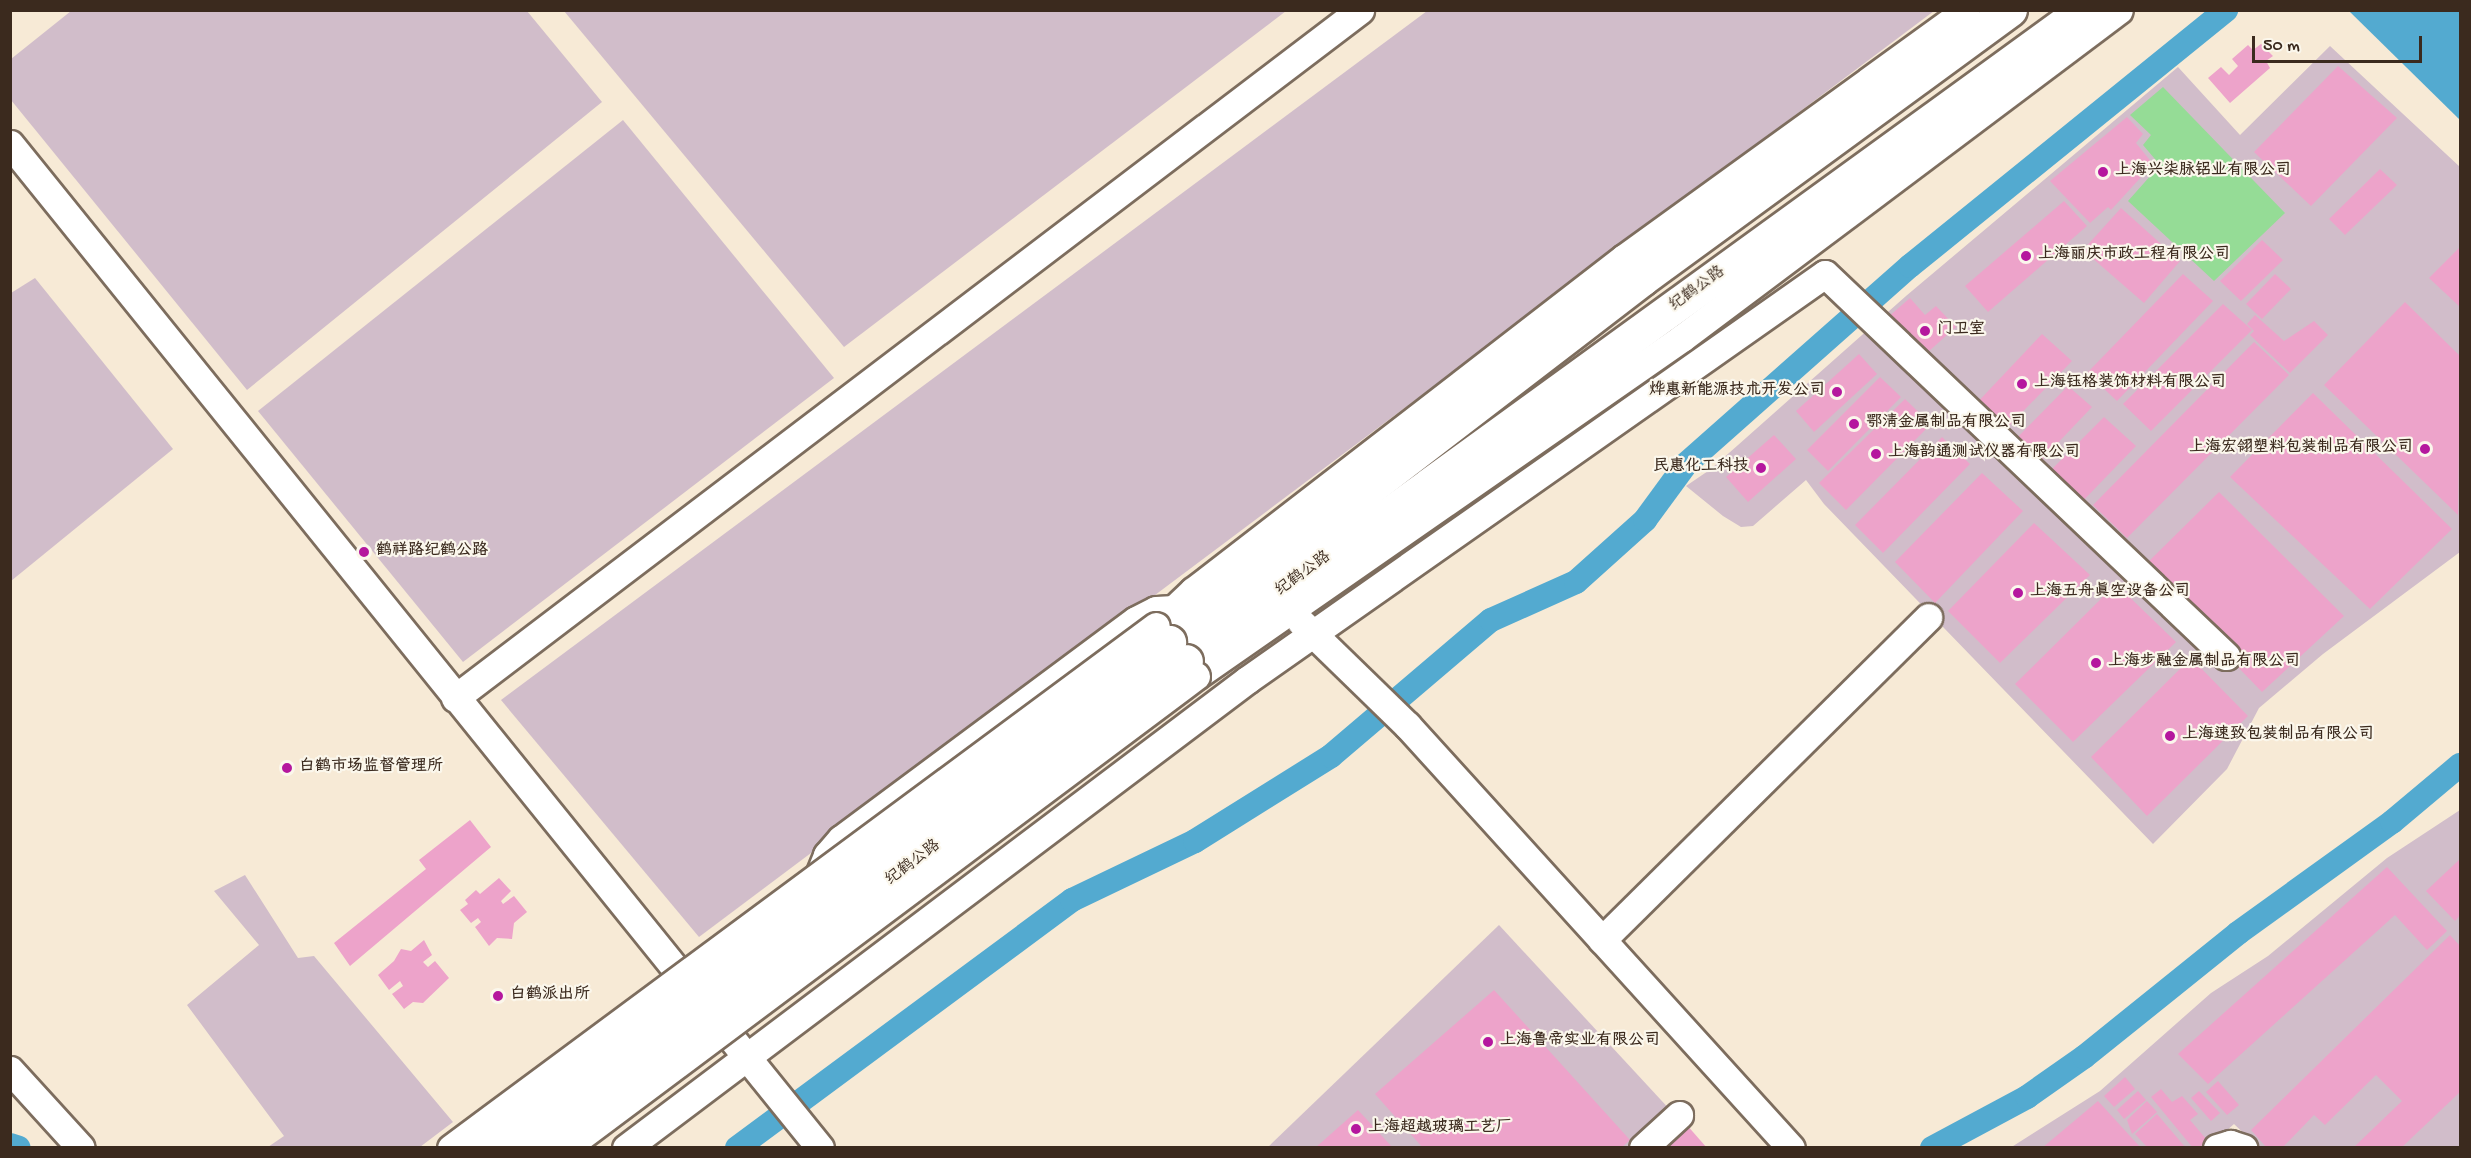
<!DOCTYPE html>
<meta charset="utf-8">
<style>
body{margin:0}
#map{position:relative;width:2471px;height:1158px;overflow:hidden;background:#f7ead6;font-family:"Gochi Hand","LXGW WenKai TC",sans-serif}
div>[style]{position:absolute}
.industrial>*{inset:0;background:#d1bdca}
.green>*{inset:0;background:#95dc96}
.water>*{inset:0;background:#53aad0}
.canal>*{height:24px;margin:-12px;padding:0 12px;transform-origin:12px;border-radius:12px;background:#53aad0}
.building>*{inset:0;background:#eda3ca}
.roads{filter:drop-shadow(2px 0 #7d6d5e) drop-shadow(-2px 0 #7d6d5e) drop-shadow(0 2px #7d6d5e) drop-shadow(0 -2px #7d6d5e)}
.minor>*{height:27px;margin:-13.5px;padding:0 13.5px;transform-origin:13.5px;border-radius:13.5px;background:#fff}
.major>*{height:33px;margin:-16.5px;padding:0 16.5px;transform-origin:16.5px;border-radius:16.5px;background:#fff}
.bridges{filter:drop-shadow(2px 0 #7d6d5e) drop-shadow(-2px 0 #7d6d5e) drop-shadow(0 2px #7d6d5e) drop-shadow(0 -2px #7d6d5e)}
.minor-bridge>*{height:27px;margin:-13.5px;padding:0 13.5px;transform-origin:13.5px;border-radius:13.5px;background:#fff}
.major-bridge>*{height:33px;margin:-16.5px;padding:0 16.5px;transform-origin:16.5px;border-radius:16.5px;background:#fff}
.dots>*{width:16px;height:16px;translate:-50% -50%;box-sizing:border-box;border:3px solid #fbf7ec;border-radius:50%}
span{translate:-50% -50%;white-space:nowrap;text-align:center;line-height:1.15;-webkit-text-stroke:4.5px #fbf7ec;paint-order:stroke}
.poi-label{font-size:16px;color:#3b2a1e;font-weight:700}
.left{translate:0 -50%;text-align:left}
.right{translate:-100% -50%;text-align:right}
.street-label{font-size:16px;color:#3b2a1e}
.frame{position:absolute;inset:0;border:12px solid #3b2a1e;pointer-events:none}
.scale{position:absolute;left:2252px;top:36px;width:170px;height:27px;box-sizing:border-box;border:3px solid #3b2a1e;border-top:0;padding-left:8px;font-size:18px;line-height:21px;white-space:nowrap;color:#3b2a1e;-webkit-text-stroke:4px #fbf7ec;paint-order:stroke}
</style>
<div id="map">
<div class="industrial">
<div style="clip-path:polygon(71px 11px,527px 11px,602px 102px,247px 390px,11px 100px,11px 59px)"></div>
<div style="clip-path:polygon(564px 11px,1286px 11px,844px 347px)"></div>
<div style="clip-path:polygon(1427px 11px,1934px 11px,699px 937px,501px 700px)"></div>
<div style="clip-path:polygon(2330px 46px,2460px 167px,2460px 552px,2323px 654px,2259px 708px,2227px 769px,2153px 844px,1824px 504px,1806px 480px,1753px 526px,1741px 527px,1723px 516px,1686px 486px,1711px 469px,1906px 296px,2178px 67px,2240px 135px)"></div>
<div style="clip-path:polygon(623px 120px,834px 378px,463px 662px,258px 411px)"></div>
<div style="clip-path:polygon(35px 278px,173px 449px,11px 581px,11px 293px)"></div>
<div style="clip-path:polygon(2460px 810px,2460px 1147px,2258px 1147px,2234px 1124px,2208px 1147px,2010px 1148px,2100px 1091px,2211px 993px,2268px 956px,2387px 858px)"></div>
<div style="clip-path:polygon(245px 875px,298px 958px,314px 956px,453px 1122px,420px 1147px,268px 1147px,284px 1136px,187px 1005px,259px 945px,214px 891px)"></div>
<div style="clip-path:polygon(1499px 925px,1673px 1113px,1633px 1147px,1267px 1148px)"></div>
</div>
<div class="green">
<div style="clip-path:polygon(2163px 87px,2285px 213px,2214px 281px,2128px 201px,2160px 165px,2143px 145px,2151px 135px,2130px 115px)"></div>
</div>
<div class="water">
<div style="clip-path:polygon(2349px 11px,2460px 11px,2460px 120px)"></div>
</div>
<div class="canal">
<div style="left:10px;top:1145px;width:9px;rotate:18deg"></div>
<div style="left:737px;top:1148px;width:417px;rotate:-36.5deg"></div>
<div style="left:1072px;top:900px;width:136px;rotate:-25.6deg"></div>
<div style="left:1195px;top:841px;width:160px;rotate:-32deg"></div>
<div style="left:1331px;top:756px;width:210px;rotate:-40.4deg"></div>
<div style="left:1491px;top:620px;width:93px;rotate:-24.1deg"></div>
<div style="left:1576px;top:582px;width:93px;rotate:-41.9deg"></div>
<div style="left:1645px;top:520px;width:69px;rotate:-53.8deg"></div>
<div style="left:1686px;top:464px;width:299px;rotate:-41.5deg"></div>
<div style="left:1910px;top:266px;width:407px;rotate:-39deg"></div>
<div style="left:1932px;top:1148px;width:108px;rotate:-28.2deg"></div>
<div style="left:2027px;top:1097px;width:70px;rotate:-35.1deg"></div>
<div style="left:2084px;top:1057px;width:198px;rotate:-38.8deg"></div>
<div style="left:2238px;top:933px;width:190px;rotate:-35.8deg"></div>
<div style="left:2392px;top:822px;width:89px;rotate:-40deg"></div>
</div>
<div class="building">
<div style="clip-path:polygon(2261px 44px,2273px 56px,2266px 61px,2270px 68px,2230px 103px,2208px 78px,2221px 67px,2229px 75px,2238px 66px,2232px 59px,2248px 45px,2253px 50px)"></div>
<div style="clip-path:polygon(2338px 66px,2397px 118px,2311px 206px,2254px 152px)"></div>
<div style="clip-path:polygon(2127px 117px,2143px 134px,2136px 143px,2153px 164px,2111px 210px,2108px 207px,2090px 223px,2050px 181px)"></div>
<div style="clip-path:polygon(2380px 169px,2397px 185px,2345px 235px,2329px 219px)"></div>
<div style="clip-path:polygon(2064px 201px,2087px 226px,1988px 312px,1965px 286px)"></div>
<div style="clip-path:polygon(2121px 208px,2180px 261px,2144px 303px,2083px 250px)"></div>
<div style="clip-path:polygon(2262px 240px,2283px 260px,2241px 301px,2220px 281px)"></div>
<div style="clip-path:polygon(2460px 247px,2460px 307px,2429px 278px)"></div>
<div style="clip-path:polygon(2183px 274px,2213px 301px,2117px 401px,2087px 373px)"></div>
<div style="clip-path:polygon(2275px 274px,2291px 289px,2262px 319px,2246px 304px)"></div>
<div style="clip-path:polygon(1910px 298px,1925px 315px,1936px 306px,1956px 327px,1919px 360px,1887px 318px)"></div>
<div style="clip-path:polygon(2405px 302px,2460px 356px,2458px 515px,2324px 385px)"></div>
<div style="clip-path:polygon(2223px 304px,2252px 330px,2151px 431px,2123px 404px)"></div>
<div style="clip-path:polygon(2255px 315px,2284px 341px,2314px 321px,2328px 335px,2290px 373px,2250px 335px,2254px 331px,2247px 324px)"></div>
<div style="clip-path:polygon(2042px 334px,2072px 361px,2001px 434px,1972px 408px)"></div>
<div style="clip-path:polygon(2254px 342px,2289px 375px,2127px 538px,2093px 505px)"></div>
<div style="clip-path:polygon(1859px 354px,1877px 374px,1814px 432px,1796px 411px)"></div>
<div style="clip-path:polygon(1880px 377px,1901px 397px,1828px 471px,1807px 450px)"></div>
<div style="clip-path:polygon(2068px 386px,2092px 407px,2034px 468px,2010px 445px)"></div>
<div style="clip-path:polygon(2313px 393px,2452px 529px,2370px 609px,2230px 477px)"></div>
<div style="clip-path:polygon(1905px 399px,1931px 424px,1846px 510px,1819px 483px)"></div>
<div style="clip-path:polygon(2104px 417px,2136px 446px,2077px 507px,2045px 476px)"></div>
<div style="clip-path:polygon(1774px 435px,1796px 459px,1748px 502px,1726px 477px)"></div>
<div style="clip-path:polygon(1942px 437px,1970px 464px,1883px 553px,1855px 525px)"></div>
<div style="clip-path:polygon(1982px 473px,2023px 511px,1935px 603px,1895px 562px)"></div>
<div style="clip-path:polygon(2219px 492px,2344px 616px,2262px 692px,2142px 568px)"></div>
<div style="clip-path:polygon(2034px 523px,2090px 575px,2000px 663px,1948px 611px)"></div>
<div style="clip-path:polygon(2116px 584px,2176px 642px,2073px 742px,2015px 684px)"></div>
<div style="clip-path:polygon(2191px 658px,2248px 716px,2147px 816px,2091px 757px)"></div>
<div style="clip-path:polygon(470px 820px,491px 847px,350px 966px,334px 943px,426px 869px,419px 860px)"></div>
<div style="clip-path:polygon(2460px 859px,2460px 915px,2455px 921px,2426px 891px)"></div>
<div style="clip-path:polygon(2387px 867px,2447px 931px,2427px 950px,2395px 915px,2208px 1084px,2178px 1054px)"></div>
<div style="clip-path:polygon(499px 878px,511px 891px,501px 901px,503px 904px,514px 896px,527px 912px,514px 923px,512px 939px,497px 938px,489px 946px,475px 927px,481px 922px,478px 918px,471px 923px,460px 910px,468px 904px,465px 900px,476px 890px,480px 894px)"></div>
<div style="clip-path:polygon(2450px 935px,2460px 946px,2460px 1092px,2401px 1148px,2353px 1148px,2402px 1101px,2376px 1075px,2325px 1125px,2314px 1115px,2282px 1148px,2267px 1148px,2251px 1130px)"></div>
<div style="clip-path:polygon(424px 940px,432px 955px,423px 962px,428px 967px,435px 961px,449px 978px,423px 1003px,413px 1002px,404px 1009px,392px 994px,403px 986px,400px 981px,389px 990px,378px 975px,394px 961px,401px 949px,411px 951px)"></div>
<div style="clip-path:polygon(1494px 990px,1630px 1140px,1621px 1148px,1423px 1148px,1375px 1094px)"></div>
<div style="clip-path:polygon(2125px 1077px,2135px 1089px,2114px 1107px,2104px 1096px)"></div>
<div style="clip-path:polygon(2218px 1081px,2239px 1105px,2227px 1115px,2206px 1092px)"></div>
<div style="clip-path:polygon(2161px 1089px,2172px 1102px,2182px 1096px,2198px 1114px,2190px 1120px,2207px 1140px,2199px 1148px,2193px 1148px,2151px 1097px)"></div>
<div style="clip-path:polygon(2138px 1091px,2146px 1100px,2124px 1119px,2117px 1110px)"></div>
<div style="clip-path:polygon(2199px 1091px,2220px 1113px,2211px 1121px,2191px 1098px)"></div>
<div style="clip-path:polygon(2098px 1101px,2141px 1148px,2042px 1148px)"></div>
<div style="clip-path:polygon(2147px 1101px,2157px 1112px,2132px 1134px,2127px 1120px)"></div>
<div style="clip-path:polygon(1358px 1110px,1393px 1148px,1315px 1148px)"></div>
<div style="clip-path:polygon(2157px 1114px,2186px 1148px,2148px 1148px,2135px 1134px)"></div>
<div style="clip-path:polygon(1686px 1124px,1707px 1148px,1660px 1148px)"></div>
</div>
<div class="roads">
<div class="minor">
<div style="left:10px;top:144px;width:1290px;rotate:51.1deg"></div>
<div style="left:1301px;top:622px;width:148px;rotate:44.2deg"></div>
<div style="left:1407px;top:725px;width:571px;rotate:47.77deg"></div>
<div style="left:1156px;top:626px;width:51px;rotate:-43.4deg"></div>
<div style="left:1193px;top:591px;width:545px;rotate:-37.69deg"></div>
<div style="left:1624px;top:258px;width:422px;rotate:-35.9deg"></div>
<div style="left:1196px;top:676px;width:592px;rotate:-34.82deg"></div>
<div style="left:1682px;top:338px;width:546px;rotate:-36.89deg"></div>
<div style="left:455px;top:698px;width:1137px;rotate:-37.24deg"></div>
<div style="left:817px;top:880px;width:27px;rotate:-68deg"></div>
<div style="left:827px;top:855px;width:21px;rotate:-49deg"></div>
<div style="left:841px;top:839px;width:367px;rotate:-36.6deg"></div>
<div style="left:1136px;top:620px;width:22px;rotate:-27deg"></div>
<div style="left:1156px;top:610px;width:18px;rotate:-3deg"></div>
<div style="left:1602px;top:940px;width:459px;rotate:-44.7deg"></div>
<div style="left:10px;top:1070px;width:105px;rotate:47.7deg"></div>
<div style="left:626px;top:1148px;width:778px;rotate:-37deg"></div>
<div style="left:1247px;top:680px;width:706px;rotate:-35.09deg"></div>
<div style="left:1825px;top:274px;width:554px;rotate:43.61deg"></div>
<div style="left:1643px;top:1148px;width:49px;rotate:-42.5deg"></div>
<div style="left:2217px;top:1148px;width:14px;rotate:-17deg"></div>
<div style="left:2230px;top:1144px;width:14px;rotate:17deg"></div>
</div>
<div class="major">
<div style="left:1169px;top:642px;width:596px;rotate:-37.5deg"></div>
<div style="left:1642px;top:279px;width:456px;rotate:-36.2deg"></div>
<div style="left:1186px;top:661px;width:1108px;rotate:-35.97deg"></div>
</div>
</div>
<div class="bridges">
<div class="minor-bridge">
<div style="left:451px;top:1148px;width:877px;rotate:-36.52deg"></div>
<div style="left:565px;top:1148px;width:788px;rotate:-36.8deg"></div>
</div>
<div class="major-bridge">
<div style="left:485px;top:1148px;width:851px;rotate:-36.49deg"></div>
<div style="left:531px;top:1148px;width:816px;rotate:-36.63deg"></div>
</div>
</div>
<div class="dots">
<div style="left:2103px;top:172px;background:#b5179e"></div>
<div style="left:2026px;top:256px;background:#b5179e"></div>
<div style="left:1925px;top:331px;background:#b5179e"></div>
<div style="left:2022px;top:384px;background:#b5179e"></div>
<div style="left:1837px;top:392px;background:#b5179e"></div>
<div style="left:1854px;top:424px;background:#b5179e"></div>
<div style="left:2425px;top:449px;background:#b5179e"></div>
<div style="left:1876px;top:454px;background:#b5179e"></div>
<div style="left:1761px;top:468px;background:#b5179e"></div>
<div style="left:364px;top:552px;background:#b5179e"></div>
<div style="left:2018px;top:593px;background:#b5179e"></div>
<div style="left:2096px;top:663px;background:#b5179e"></div>
<div style="left:2170px;top:736px;background:#b5179e"></div>
<div style="left:287px;top:768px;background:#b5179e"></div>
<div style="left:498px;top:996px;background:#b5179e"></div>
<div style="left:1488px;top:1042px;background:#b5179e"></div>
<div style="left:1356px;top:1129px;background:#b5179e"></div>
</div>
<div class="poi-label">
<span class="left" style="left:2115px;top:172px">上海兴柒脉铝业有限公司</span>
<span class="left" style="left:2038px;top:256px">上海丽庆市政工程有限公司</span>
<span class="left" style="left:1937px;top:331px">门卫室</span>
<span class="left" style="left:2034px;top:384px">上海钰格装饰材料有限公司</span>
<span class="right" style="left:1825px;top:392px">烨惠新能源技术开发公司</span>
<span class="left" style="left:1866px;top:424px">鄂清金属制品有限公司</span>
<span class="right" style="left:2413px;top:449px">上海宏翎塑料包装制品有限公司</span>
<span class="left" style="left:1888px;top:454px">上海韵通测试仪器有限公司</span>
<span class="right" style="left:1749px;top:468px">民惠化工科技</span>
<span class="left" style="left:376px;top:552px">鹤祥路纪鹤公路</span>
<span class="left" style="left:2030px;top:593px">上海五舟真空设备公司</span>
<span class="left" style="left:2108px;top:663px">上海步融金属制品有限公司</span>
<span class="left" style="left:2182px;top:736px">上海速致包装制品有限公司</span>
<span class="left" style="left:299px;top:768px">白鹤市场监督管理所</span>
<span class="left" style="left:510px;top:996px">白鹤派出所</span>
<span class="left" style="left:1500px;top:1042px">上海鲁帝实业有限公司</span>
<span class="left" style="left:1368px;top:1129px">上海超越玻璃工艺厂</span>
</div>
<div class="street-label">
<span style="left:1698px;top:290px;rotate:-36deg">纪鹤公路</span>
<span style="left:1304px;top:575px;rotate:-36deg">纪鹤公路</span>
<span style="left:914px;top:864px;rotate:-37deg">纪鹤公路</span>
</div>
<div class="frame"></div>
<div class="scale">50 m</div>
</div>
